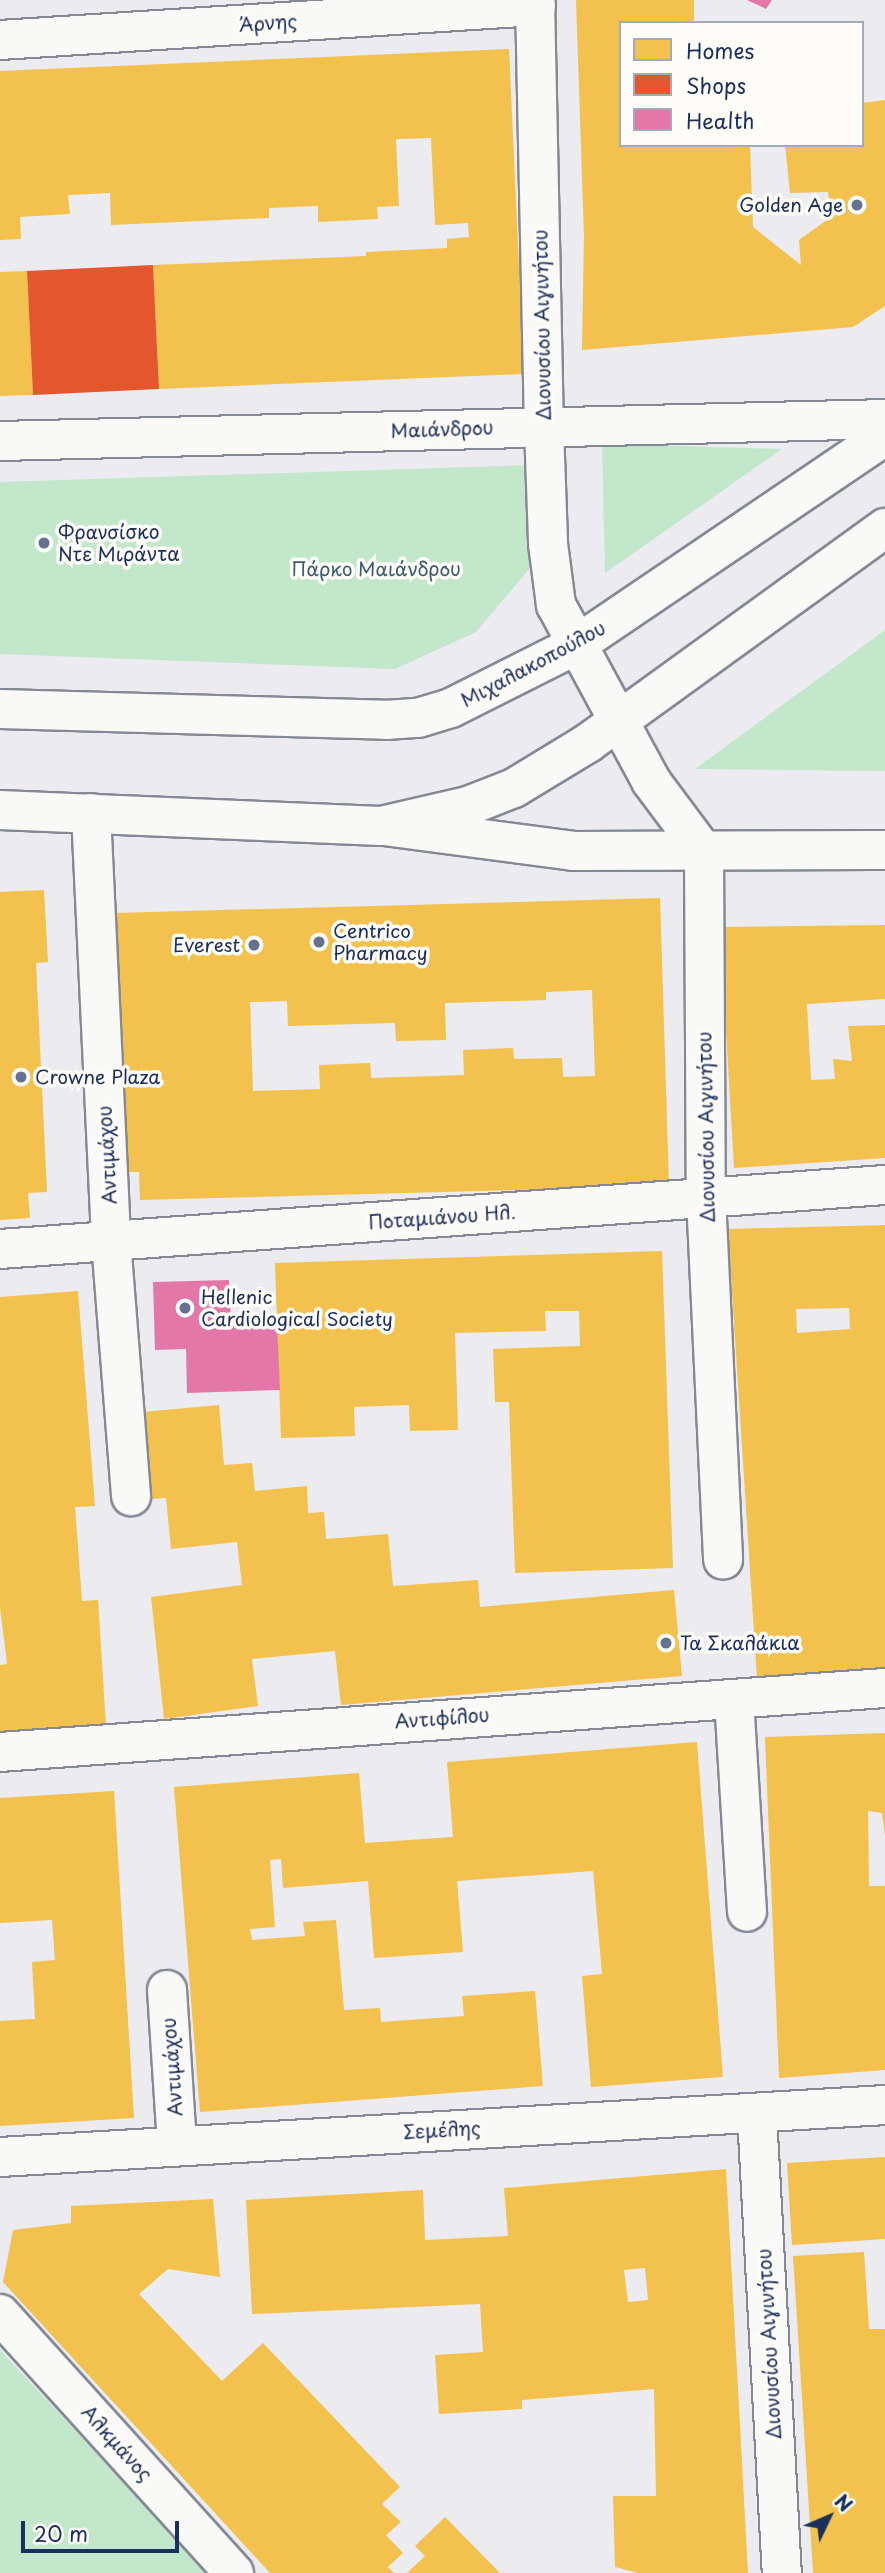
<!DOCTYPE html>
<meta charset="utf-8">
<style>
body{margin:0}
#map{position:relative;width:885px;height:2573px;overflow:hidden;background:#ebebf0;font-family:"Playpen Sans",sans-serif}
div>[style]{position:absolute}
.green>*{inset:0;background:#c3e7cb}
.homes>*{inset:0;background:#f2c14e}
.shops>*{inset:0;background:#e4572e}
.health>*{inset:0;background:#e377a8}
.roads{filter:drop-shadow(2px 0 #858994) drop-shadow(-2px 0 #858994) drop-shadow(0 2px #858994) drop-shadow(0 -2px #858994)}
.pedestrian>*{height:38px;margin:-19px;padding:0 19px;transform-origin:19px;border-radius:19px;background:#f9f9f8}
.minor>*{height:38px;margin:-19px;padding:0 19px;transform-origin:19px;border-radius:19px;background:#f9f9f8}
.tertiary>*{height:38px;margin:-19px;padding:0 19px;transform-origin:19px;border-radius:19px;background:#f9f9f8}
.secondary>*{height:38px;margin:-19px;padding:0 19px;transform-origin:19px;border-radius:19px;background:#f9f9f8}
.dots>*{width:19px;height:19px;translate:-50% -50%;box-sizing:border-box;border:4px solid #fdfcf7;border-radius:50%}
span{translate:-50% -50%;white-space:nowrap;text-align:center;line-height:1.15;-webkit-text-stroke:7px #fdfcf7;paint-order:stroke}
.street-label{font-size:19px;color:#1b2f5e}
.poi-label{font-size:19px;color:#1b2f5e}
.right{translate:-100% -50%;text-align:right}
.left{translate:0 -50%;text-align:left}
.park-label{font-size:19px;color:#3d5c72}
.legend{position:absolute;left:619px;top:21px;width:245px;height:126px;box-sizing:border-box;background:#fdfcf7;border:2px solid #a3aaba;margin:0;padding:9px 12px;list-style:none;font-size:21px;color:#1b2f5e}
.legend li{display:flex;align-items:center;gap:14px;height:35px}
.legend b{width:35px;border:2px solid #a3aaba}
.north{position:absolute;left:794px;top:2482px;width:70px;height:70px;-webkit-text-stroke:5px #fdfcf7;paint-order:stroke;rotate:46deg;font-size:19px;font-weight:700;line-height:28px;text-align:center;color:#1b2f5e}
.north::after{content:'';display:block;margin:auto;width:24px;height:32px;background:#1b2f5e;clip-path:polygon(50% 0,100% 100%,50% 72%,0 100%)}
.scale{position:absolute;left:21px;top:2521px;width:158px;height:32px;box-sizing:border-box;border:4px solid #1b2f5e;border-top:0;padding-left:9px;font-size:21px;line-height:24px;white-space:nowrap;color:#1b2f5e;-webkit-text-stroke:5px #fdfcf7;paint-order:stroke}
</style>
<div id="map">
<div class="green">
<div style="clip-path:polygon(602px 444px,782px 449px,605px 573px)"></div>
<div style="clip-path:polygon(532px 465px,529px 569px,476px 632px,395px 669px,0 654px,0 482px)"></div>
<div style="clip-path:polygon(885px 630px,885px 771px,695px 769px)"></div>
<div style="clip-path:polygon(0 2350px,208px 2573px,0 2573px)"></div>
</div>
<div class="homes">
<div style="clip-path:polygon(576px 0,694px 0,694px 23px,621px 23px,621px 145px,750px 145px,753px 227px,801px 265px,799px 240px,831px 217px,828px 192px,790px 193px,785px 145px,862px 145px,862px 103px,885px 100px,885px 306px,853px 327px,582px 350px,584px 237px)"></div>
<div style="clip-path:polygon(509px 49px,524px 374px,159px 389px,153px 265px,366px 256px,366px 252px,447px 248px,447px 239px,469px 237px,468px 223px,435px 225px,431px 138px,396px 139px,399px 206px,377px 207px,378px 219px,318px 222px,318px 206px,269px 208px,269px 218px,111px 225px,110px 193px,68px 195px,70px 214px,20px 217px,21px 239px,0 240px,0 71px)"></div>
<div style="clip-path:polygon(27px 271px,33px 395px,0 396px,0 272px)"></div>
<div style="clip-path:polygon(44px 890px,48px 962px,36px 963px,47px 1192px,28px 1193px,30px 1218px,0 1220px,0 892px)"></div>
<div style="clip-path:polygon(evenodd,660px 898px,669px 1186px,140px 1200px,139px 1172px,124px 1172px,115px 913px,660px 898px,592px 990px,595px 1076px,563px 1077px,562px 1058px,514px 1059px,513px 1048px,463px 1050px,464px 1075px,371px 1078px,370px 1063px,319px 1065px,320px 1089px,253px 1091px,250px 1002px,287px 1001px,288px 1026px,395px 1023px,396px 1041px,446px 1040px,445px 1003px,546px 1000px,546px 992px,592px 990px)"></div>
<div style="clip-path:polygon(885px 925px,885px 999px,807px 1004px,811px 1080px,835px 1079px,833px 1059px,852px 1061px,848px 1026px,885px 1025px,885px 1158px,734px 1168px,720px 927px)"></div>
<div style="clip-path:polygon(evenodd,885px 1225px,885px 1673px,757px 1679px,728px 1229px,885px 1225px,849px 1308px,850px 1329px,797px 1333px,796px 1309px,849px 1308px)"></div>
<div style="clip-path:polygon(662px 1251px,673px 1568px,515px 1573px,509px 1402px,495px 1402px,493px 1349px,580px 1346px,579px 1311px,545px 1311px,546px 1331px,455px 1333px,458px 1430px,410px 1431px,409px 1405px,354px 1407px,355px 1436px,281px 1438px,275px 1263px)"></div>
<div style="clip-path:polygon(78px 1291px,95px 1506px,75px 1507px,82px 1601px,98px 1600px,106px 1726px,0 1733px,0 1665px,7px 1664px,0 1607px,0 1297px)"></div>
<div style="clip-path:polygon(219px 1405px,224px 1465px,252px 1463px,255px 1491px,307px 1486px,308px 1513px,324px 1512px,326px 1539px,388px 1534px,393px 1586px,478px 1580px,480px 1607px,674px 1590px,682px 1676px,341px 1705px,335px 1651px,252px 1659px,258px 1706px,164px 1719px,151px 1597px,242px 1585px,237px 1542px,171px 1549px,166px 1498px,151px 1499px,143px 1412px)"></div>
<div style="clip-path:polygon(885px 1733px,885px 1835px,882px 1813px,868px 1811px,869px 1886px,885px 1886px,885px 2070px,779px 2078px,765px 1737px)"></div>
<div style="clip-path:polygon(697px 1742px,723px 2077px,591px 2087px,582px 1976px,602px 1974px,593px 1871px,457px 1881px,463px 1952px,374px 1958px,368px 1881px,283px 1888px,281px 1859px,270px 1860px,275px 1927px,250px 1929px,252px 1940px,305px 1936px,303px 1922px,336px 1920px,344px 2010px,380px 2008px,381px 2022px,464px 2016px,462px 1996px,535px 1991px,543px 2086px,200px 2112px,174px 1787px,359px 1773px,365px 1843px,453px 1837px,447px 1762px)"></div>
<div style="clip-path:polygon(114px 1791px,134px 2118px,0 2126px,0 2021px,35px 2019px,32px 1962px,55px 1960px,52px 1920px,0 1923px,0 1798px)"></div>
<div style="clip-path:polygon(885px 2157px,885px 2239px,792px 2245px,787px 2163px)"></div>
<div style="clip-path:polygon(evenodd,726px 2169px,748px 2573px,638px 2573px,615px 2567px,613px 2496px,656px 2496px,654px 2389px,522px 2400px,522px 2409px,439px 2414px,435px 2355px,483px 2352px,480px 2304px,252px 2314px,246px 2200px,423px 2190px,425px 2240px,508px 2236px,504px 2188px,726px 2169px,645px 2268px,648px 2300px,628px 2302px,624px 2270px,645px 2268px)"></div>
<div style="clip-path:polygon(213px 2199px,220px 2277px,168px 2269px,139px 2294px,222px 2381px,263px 2343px,400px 2487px,382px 2504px,401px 2522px,386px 2535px,403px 2553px,388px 2567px,394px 2573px,270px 2573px,3px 2282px,13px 2230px,71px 2223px,71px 2206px)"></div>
<div style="clip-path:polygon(864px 2252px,869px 2329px,885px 2329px,885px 2573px,813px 2573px,793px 2256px)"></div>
<div style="clip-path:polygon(445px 2517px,500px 2573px,407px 2573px,425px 2556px,415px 2546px)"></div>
</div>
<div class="shops">
<div style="clip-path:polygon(153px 265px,159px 389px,33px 395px,27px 271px)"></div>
</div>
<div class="health">
<div style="clip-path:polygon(747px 0,772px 0,766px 9px)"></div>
<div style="clip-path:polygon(229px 1280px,231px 1324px,277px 1322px,280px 1390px,187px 1393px,186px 1349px,155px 1350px,153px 1282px)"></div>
</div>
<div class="roads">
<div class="pedestrian">
<div style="left:111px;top:1241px;width:256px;rotate:85.5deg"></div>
</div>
<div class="minor">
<div style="left:535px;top:0;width:427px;rotate:88.8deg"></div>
<div style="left:544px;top:427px;width:117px;rotate:88deg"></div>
<div style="left:548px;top:544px;width:62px;rotate:82.5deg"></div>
<div style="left:556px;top:605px;width:200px;rotate:61.6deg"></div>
<div style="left:651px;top:781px;width:89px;rotate:53.3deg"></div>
<div style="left:704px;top:852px;width:345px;rotate:89.7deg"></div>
<div style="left:706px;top:1197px;width:363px;rotate:87.3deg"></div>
<div style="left:0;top:40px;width:537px;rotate:-3.63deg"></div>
<div style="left:0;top:441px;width:885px;rotate:-1.42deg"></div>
<div style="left:91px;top:813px;width:428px;rotate:87.3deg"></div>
<div style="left:0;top:1249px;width:887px;rotate:-4.14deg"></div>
<div style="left:734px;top:1699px;width:213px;rotate:86.5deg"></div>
<div style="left:0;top:1752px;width:887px;rotate:-4.14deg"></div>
<div style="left:167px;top:1990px;width:153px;rotate:86.3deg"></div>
<div style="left:757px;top:2115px;width:459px;rotate:86.9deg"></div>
<div style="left:0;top:2157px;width:887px;rotate:-3.36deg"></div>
<div style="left:0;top:2314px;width:349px;rotate:47.9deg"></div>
</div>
<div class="tertiary">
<div style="left:384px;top:826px;width:191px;rotate:7.5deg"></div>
<div style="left:573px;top:851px;width:312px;rotate:-0.2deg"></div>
</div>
<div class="secondary">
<div style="left:0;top:709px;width:386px;rotate:1.6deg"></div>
<div style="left:386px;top:720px;width:32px;rotate:-4deg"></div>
<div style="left:418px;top:718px;width:34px;rotate:-17deg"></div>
<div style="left:451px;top:708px;width:140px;rotate:-26.7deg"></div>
<div style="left:576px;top:645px;width:373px;rotate:-34.1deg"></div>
<div style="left:0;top:810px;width:381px;rotate:2.4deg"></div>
<div style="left:381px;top:826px;width:89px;rotate:-12.9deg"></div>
<div style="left:468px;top:806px;width:49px;rotate:-21.4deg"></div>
<div style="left:514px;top:788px;width:87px;rotate:-31.3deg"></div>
<div style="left:588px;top:743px;width:367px;rotate:-35.9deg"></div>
</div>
</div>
<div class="dots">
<div style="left:857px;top:205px;background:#647191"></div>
<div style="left:44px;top:543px;background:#647191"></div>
<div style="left:319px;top:942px;background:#647191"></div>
<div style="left:254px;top:945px;background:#647191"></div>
<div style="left:21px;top:1077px;background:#647191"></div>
<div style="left:185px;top:1308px;background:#647191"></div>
<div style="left:666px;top:1643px;background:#647191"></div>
</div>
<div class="street-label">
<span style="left:268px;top:23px;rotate:-4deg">Άρνης</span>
<span style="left:542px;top:325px;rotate:-91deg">Διονυσίου Αιγινήτου</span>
<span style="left:442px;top:429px;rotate:-2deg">Μαιάνδρου</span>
<span style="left:533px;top:664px;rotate:-28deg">Μιχαλακοπούλου</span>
<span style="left:706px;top:1127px;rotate:-91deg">Διονυσίου Αιγινήτου</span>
<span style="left:107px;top:1155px;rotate:-93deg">Αντιμάχου</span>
<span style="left:442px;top:1217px;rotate:-4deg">Ποταμιάνου Ηλ.</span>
<span style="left:442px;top:1718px;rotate:-4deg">Αντιφίλου</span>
<span style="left:172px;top:2067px;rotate:-94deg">Αντιμάχου</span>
<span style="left:442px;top:2130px;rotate:-3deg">Σεμέλης</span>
<span style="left:769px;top:2344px;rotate:-93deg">Διονυσίου Αιγινήτου</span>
<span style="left:117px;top:2443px;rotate:48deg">Αλκμάνος</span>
</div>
<div class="poi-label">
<span class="right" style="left:843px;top:205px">Golden Age</span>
<span class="left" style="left:58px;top:543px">Φρανσίσκο<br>Ντε Μιράντα</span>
<span class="left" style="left:333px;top:942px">Centrico<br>Pharmacy</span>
<span class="right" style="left:240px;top:945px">Everest</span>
<span class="left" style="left:35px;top:1077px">Crowne Plaza</span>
<span class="left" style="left:201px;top:1308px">Hellenic<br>Cardiological Society</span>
<span class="left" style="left:680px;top:1643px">Τα Σκαλάκια</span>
</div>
<div class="park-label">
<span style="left:376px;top:569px">Πάρκο Μαιάνδρου</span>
</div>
<ul class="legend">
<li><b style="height:19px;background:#f2c14e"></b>Homes</li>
<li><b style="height:19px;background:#e4572e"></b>Shops</li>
<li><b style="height:19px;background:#e377a8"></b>Health</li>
</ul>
<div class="north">N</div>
<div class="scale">20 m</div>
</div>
